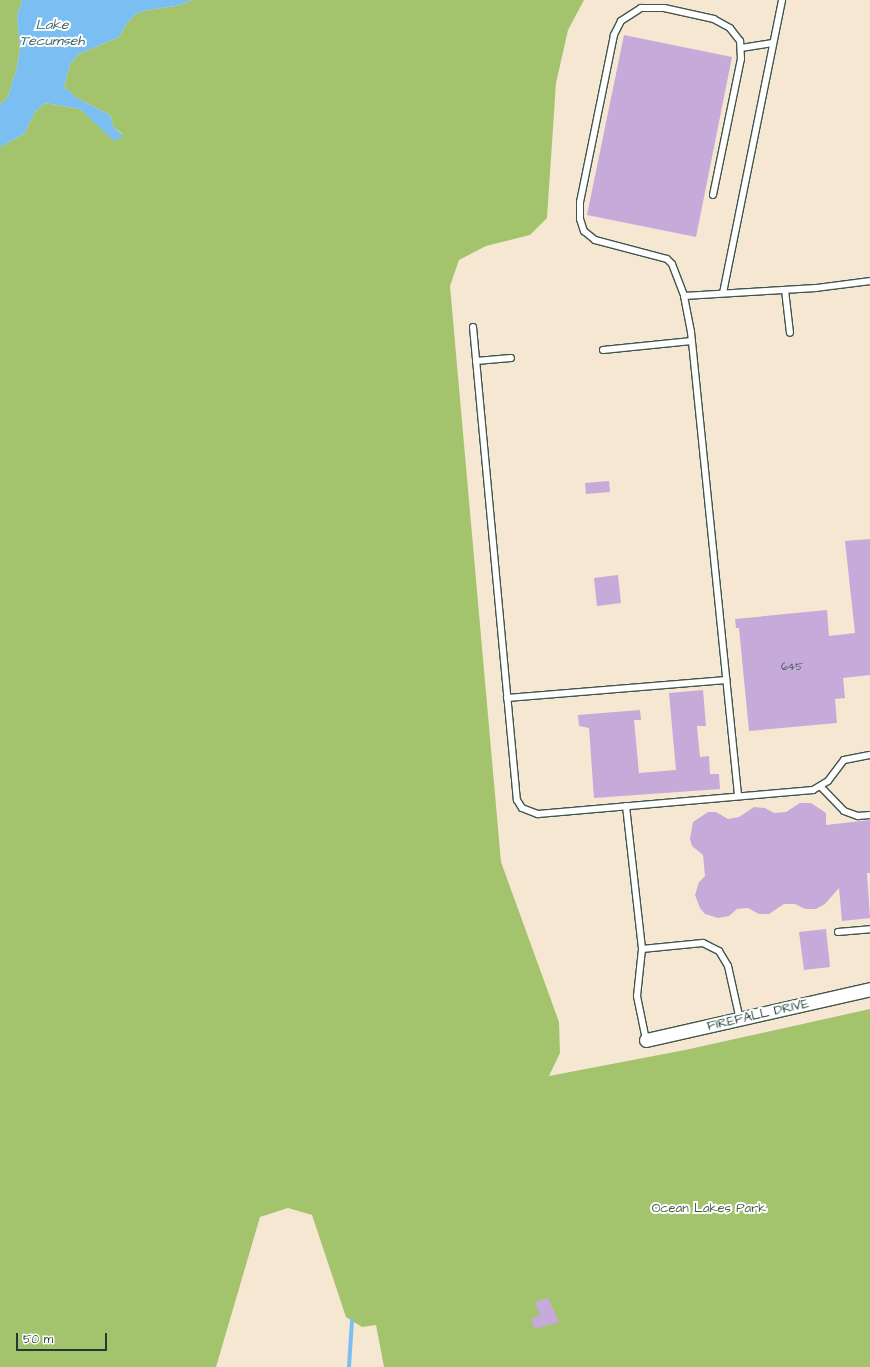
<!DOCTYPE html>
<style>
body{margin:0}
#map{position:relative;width:870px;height:1367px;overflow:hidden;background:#f6e7d3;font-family:"Architects Daughter",sans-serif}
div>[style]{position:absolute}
.green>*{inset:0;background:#a3c46d}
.water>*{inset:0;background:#7bbff2}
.stream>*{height:3.5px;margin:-1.75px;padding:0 1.75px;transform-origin:1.75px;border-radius:1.75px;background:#7bbff2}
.building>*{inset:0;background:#c5aada}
.roads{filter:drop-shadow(1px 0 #3f564c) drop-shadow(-1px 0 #3f564c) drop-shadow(0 1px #3f564c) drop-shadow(0 -1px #3f564c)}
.service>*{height:6px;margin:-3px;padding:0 3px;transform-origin:3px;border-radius:3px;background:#fff}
.minor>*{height:13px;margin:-6.5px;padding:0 6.5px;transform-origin:6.5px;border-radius:6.5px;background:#fff}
span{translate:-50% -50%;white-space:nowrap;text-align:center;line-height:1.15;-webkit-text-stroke:4px #fff;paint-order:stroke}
.number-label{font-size:11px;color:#48585e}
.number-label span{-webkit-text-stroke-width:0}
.street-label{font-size:13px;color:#1f3d34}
.park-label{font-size:13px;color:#405f42}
.water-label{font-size:14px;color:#3b646d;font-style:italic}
.scale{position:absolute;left:16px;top:1333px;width:91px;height:18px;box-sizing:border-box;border:2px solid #1f3d34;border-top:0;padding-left:5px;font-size:12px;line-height:14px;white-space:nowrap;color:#1f3d34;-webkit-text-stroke:3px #fff;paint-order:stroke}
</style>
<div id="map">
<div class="green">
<div style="clip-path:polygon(0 0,22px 0,17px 16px,20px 48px,17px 67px,8px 97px,0 105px)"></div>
<div style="clip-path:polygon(193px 0,584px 0,568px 30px,556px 83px,547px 218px,530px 235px,486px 246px,459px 260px,450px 286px,501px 862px,559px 1022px,560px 1053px,549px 1076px,685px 1050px,870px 1009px,870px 1367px,384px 1367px,376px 1325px,362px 1327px,346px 1317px,312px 1215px,288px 1208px,260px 1217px,216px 1367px,0 1367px,0 147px,24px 134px,35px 112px,45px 103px,80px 109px,89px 117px,124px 135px,114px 128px,110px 115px,77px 98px,64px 87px,70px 64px,79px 54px,119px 37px,128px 22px,136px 14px,147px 10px,176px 6px)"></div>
</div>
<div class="water">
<div style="clip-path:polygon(22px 0,193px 0,176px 6px,147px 10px,136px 14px,128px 22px,119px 37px,79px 54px,70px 64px,64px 87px,77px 98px,110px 115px,114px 128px,124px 136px,114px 141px,80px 109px,45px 103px,35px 112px,24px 134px,0 147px,0 105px,8px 97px,17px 67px,20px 48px,17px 16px)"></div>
</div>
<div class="stream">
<div style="left:349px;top:1367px;width:46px;rotate:-86.3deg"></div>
</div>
<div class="building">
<div style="clip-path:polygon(624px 35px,732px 57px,696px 237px,587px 215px)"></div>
<div style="clip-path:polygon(609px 481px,610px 492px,586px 494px,585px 483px)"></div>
<div style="clip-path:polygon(870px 539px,870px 675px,843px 678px,845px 698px,835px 699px,837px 723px,749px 731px,739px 628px,736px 628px,735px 619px,827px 610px,829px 636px,855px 633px,845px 541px)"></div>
<div style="clip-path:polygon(618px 575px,621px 603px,597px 606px,594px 578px)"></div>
<div style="clip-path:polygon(703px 690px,706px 726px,697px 726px,700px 757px,709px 756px,710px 774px,719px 774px,720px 789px,594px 798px,589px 728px,579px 726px,578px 715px,640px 710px,641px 720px,634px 720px,639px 773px,676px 770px,669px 693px)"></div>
<div style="clip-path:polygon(800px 803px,811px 803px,826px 813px,826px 825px,870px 820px,870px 873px,867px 873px,870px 918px,842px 921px,839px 888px,825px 904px,816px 909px,805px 909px,795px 904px,784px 904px,769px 914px,759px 914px,748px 908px,737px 909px,729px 916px,718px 918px,705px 914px,700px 908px,695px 895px,699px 882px,705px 876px,703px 855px,692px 846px,690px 839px,693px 822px,708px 812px,716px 812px,728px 819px,739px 817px,754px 807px,765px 808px,774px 813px,786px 812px)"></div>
<div style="clip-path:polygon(826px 929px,830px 967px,804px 970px,799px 932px)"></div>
<div style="clip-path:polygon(548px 1298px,559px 1322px,535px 1329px,531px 1319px,540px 1315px,535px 1302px)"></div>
</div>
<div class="roads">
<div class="service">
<div style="left:741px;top:48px;width:32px;rotate:-9deg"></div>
<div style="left:713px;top:195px;width:139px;rotate:-78.4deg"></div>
<div style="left:741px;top:59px;width:18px;rotate:-93deg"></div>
<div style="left:740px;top:41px;width:16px;rotate:-128deg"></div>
<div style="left:730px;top:28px;width:18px;rotate:-151deg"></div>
<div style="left:714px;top:19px;width:51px;rotate:-167.6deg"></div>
<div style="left:664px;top:8px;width:23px;rotate:180deg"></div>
<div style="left:641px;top:8px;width:24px;rotate:147deg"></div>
<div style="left:621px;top:21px;width:16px;rotate:117deg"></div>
<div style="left:614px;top:35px;width:170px;rotate:101.5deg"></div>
<div style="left:580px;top:202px;width:17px;rotate:90deg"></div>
<div style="left:580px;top:219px;width:13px;rotate:72deg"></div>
<div style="left:584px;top:231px;width:14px;rotate:39deg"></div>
<div style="left:595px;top:240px;width:74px;rotate:14.8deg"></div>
<div style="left:667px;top:259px;width:7px;rotate:45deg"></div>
<div style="left:672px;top:264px;width:34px;rotate:69deg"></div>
<div style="left:684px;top:296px;width:37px;rotate:79deg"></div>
<div style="left:691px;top:332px;width:466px;rotate:84.2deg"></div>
<div style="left:785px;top:290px;width:43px;rotate:83.4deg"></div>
<div style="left:723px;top:293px;width:299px;rotate:-78.6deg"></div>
<div style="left:684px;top:296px;width:132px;rotate:-3.5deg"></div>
<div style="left:816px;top:288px;width:54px;rotate:-7.4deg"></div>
<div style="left:473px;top:327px;width:475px;rotate:84.7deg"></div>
<div style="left:517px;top:800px;width:9px;rotate:58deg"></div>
<div style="left:522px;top:808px;width:17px;rotate:21deg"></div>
<div style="left:538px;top:814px;width:276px;rotate:-5deg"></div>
<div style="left:813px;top:790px;width:17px;rotate:-31deg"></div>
<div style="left:828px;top:781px;width:26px;rotate:-53deg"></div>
<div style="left:844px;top:760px;width:26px;rotate:-11deg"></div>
<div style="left:603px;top:350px;width:89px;rotate:-5.8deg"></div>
<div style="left:476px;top:361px;width:35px;rotate:-5deg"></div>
<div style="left:507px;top:698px;width:220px;rotate:-4.7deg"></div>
<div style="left:821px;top:787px;width:33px;rotate:46deg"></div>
<div style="left:844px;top:811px;width:15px;rotate:20deg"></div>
<div style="left:858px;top:816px;width:12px;rotate:-5deg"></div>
<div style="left:626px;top:806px;width:144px;rotate:83.6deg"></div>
<div style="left:838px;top:932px;width:32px;rotate:-5deg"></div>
<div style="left:646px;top:1040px;width:45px;rotate:-101.6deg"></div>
<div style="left:637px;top:996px;width:47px;rotate:-83.9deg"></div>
<div style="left:642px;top:949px;width:61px;rotate:-5.6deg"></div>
<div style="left:703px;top:943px;width:18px;rotate:27deg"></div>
<div style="left:719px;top:951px;width:17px;rotate:59deg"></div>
<div style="left:728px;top:966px;width:55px;rotate:77.5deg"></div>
</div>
<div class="minor">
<div style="left:646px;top:1040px;width:230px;rotate:-12.8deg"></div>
</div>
</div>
<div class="number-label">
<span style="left:792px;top:667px">645</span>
</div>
<div class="street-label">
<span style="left:758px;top:1015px;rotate:-13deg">FIREFALL DRIVE</span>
</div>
<div class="park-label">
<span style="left:709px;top:1208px">Ocean Lakes Park</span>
</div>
<div class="water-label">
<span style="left:52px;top:33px">Lake<br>Tecumseh</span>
</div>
<div class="scale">50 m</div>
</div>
